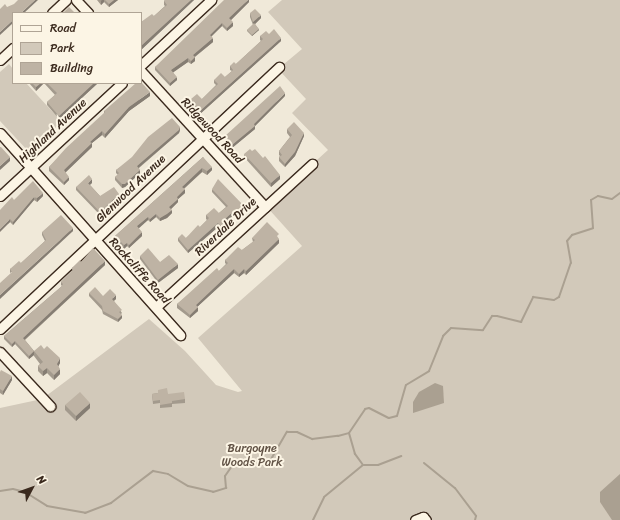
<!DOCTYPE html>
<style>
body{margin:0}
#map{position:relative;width:620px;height:520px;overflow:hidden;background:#f0e9d9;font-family:Sriracha,sans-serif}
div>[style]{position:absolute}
.green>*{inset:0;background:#d2c9ba}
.water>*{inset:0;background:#aaa091}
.stream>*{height:2px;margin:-1px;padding:0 1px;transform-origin:1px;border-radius:1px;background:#aaa091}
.roads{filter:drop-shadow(1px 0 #3b2a1e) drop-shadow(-1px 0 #3b2a1e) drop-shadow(0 1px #3b2a1e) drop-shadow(0 -1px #3b2a1e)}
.minor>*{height:9px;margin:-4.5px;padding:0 4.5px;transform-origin:4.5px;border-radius:4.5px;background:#fcf5e5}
.wall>*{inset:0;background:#a39a8d}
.shaded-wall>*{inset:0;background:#857d73}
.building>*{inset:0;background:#beb3a4}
span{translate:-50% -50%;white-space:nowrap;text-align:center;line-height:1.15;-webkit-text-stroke:4px #fcf5e5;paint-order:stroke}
.street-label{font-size:12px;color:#3b2a1e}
.park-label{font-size:12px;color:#615245}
.legend{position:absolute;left:12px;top:12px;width:130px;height:72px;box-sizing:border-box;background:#fcf5e5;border:1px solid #afa495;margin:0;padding:5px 7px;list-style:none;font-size:12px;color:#3b2a1e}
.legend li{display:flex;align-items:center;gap:8px;height:20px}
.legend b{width:20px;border:1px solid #afa495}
.north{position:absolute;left:12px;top:468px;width:40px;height:40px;-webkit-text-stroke:3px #fcf5e5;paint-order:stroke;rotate:49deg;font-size:11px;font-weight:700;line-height:16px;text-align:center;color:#3b2a1e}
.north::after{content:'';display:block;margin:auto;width:14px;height:18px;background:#3b2a1e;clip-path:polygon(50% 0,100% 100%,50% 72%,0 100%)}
</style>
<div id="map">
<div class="green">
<div style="clip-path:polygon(282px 0,620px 0,620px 520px,0 520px,0 408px,42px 399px,149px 319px,185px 351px,216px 385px,238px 392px,242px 391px,198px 338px,302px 246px,266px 206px,328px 150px,292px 113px,306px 99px,278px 69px,302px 49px,268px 12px)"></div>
<div style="clip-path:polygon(9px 64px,13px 69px,13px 83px,26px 83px,62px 122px,29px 152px,0 121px,0 72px)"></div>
</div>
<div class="water">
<div style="clip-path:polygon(435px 383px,443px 386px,444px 403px,413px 413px,413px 402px,419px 392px)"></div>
<div style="clip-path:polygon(620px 474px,620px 520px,612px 520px,600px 502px,600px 492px)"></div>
</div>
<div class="stream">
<div style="left:424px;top:463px;width:40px;rotate:39deg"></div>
<div style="left:455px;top:488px;width:35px;rotate:53deg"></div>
<div style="left:476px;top:516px;width:4px;rotate:104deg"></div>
<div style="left:364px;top:465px;width:14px"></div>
<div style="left:378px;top:465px;width:25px;rotate:-21deg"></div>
<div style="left:0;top:491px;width:13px;rotate:-9deg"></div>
<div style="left:13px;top:489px;width:12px;rotate:14deg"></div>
<div style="left:25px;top:492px;width:26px;rotate:32deg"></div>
<div style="left:47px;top:506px;width:39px;rotate:10deg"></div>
<div style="left:85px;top:513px;width:28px;rotate:-21deg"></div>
<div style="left:111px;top:503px;width:53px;rotate:-37.3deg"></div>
<div style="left:153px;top:471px;width:15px;rotate:11deg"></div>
<div style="left:168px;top:474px;width:23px;rotate:31deg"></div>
<div style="left:188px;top:486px;width:26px;rotate:13deg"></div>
<div style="left:213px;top:492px;width:14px;rotate:-17deg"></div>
<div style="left:226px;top:488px;width:12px;rotate:-95deg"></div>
<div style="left:225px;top:476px;width:16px;rotate:-55deg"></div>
<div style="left:234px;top:463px;width:7px;rotate:-27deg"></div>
<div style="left:240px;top:460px;width:22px;rotate:8deg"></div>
<div style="left:262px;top:463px;width:8px;rotate:-14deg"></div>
<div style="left:270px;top:461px;width:34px;rotate:-60deg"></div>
<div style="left:287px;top:432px;width:10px"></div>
<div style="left:297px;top:432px;width:17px;rotate:25deg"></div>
<div style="left:312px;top:439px;width:26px;rotate:-7deg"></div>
<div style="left:338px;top:436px;width:11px;rotate:-15deg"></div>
<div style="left:349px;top:433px;width:29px;rotate:-56deg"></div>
<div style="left:365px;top:409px;width:4px;rotate:-14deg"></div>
<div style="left:369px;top:408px;width:22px;rotate:27deg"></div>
<div style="left:389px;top:418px;width:8px;rotate:-14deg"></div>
<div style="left:397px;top:416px;width:32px;rotate:-74deg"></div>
<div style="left:406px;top:385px;width:27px;rotate:-31deg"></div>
<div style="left:429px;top:371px;width:38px;rotate:-68deg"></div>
<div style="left:443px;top:336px;width:11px;rotate:-45deg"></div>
<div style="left:451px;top:328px;width:32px;rotate:4deg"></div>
<div style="left:483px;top:330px;width:17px;rotate:-57deg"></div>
<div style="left:492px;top:316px;width:5px"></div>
<div style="left:497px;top:316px;width:25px;rotate:14deg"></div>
<div style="left:521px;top:322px;width:28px;rotate:-64deg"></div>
<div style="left:533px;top:297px;width:21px;rotate:8deg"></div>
<div style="left:554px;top:300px;width:6px;rotate:-31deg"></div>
<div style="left:559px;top:297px;width:36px;rotate:-71deg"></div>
<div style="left:571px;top:263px;width:22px;rotate:-100deg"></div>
<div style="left:567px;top:241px;width:8px;rotate:-50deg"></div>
<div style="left:572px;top:235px;width:22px;rotate:-18deg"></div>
<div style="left:593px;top:228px;width:28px;rotate:-94deg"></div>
<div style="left:591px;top:200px;width:8px;rotate:-30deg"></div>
<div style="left:598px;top:196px;width:14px;rotate:12deg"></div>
<div style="left:612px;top:199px;width:10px;rotate:-37deg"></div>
<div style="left:313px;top:520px;width:25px;rotate:-64deg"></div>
<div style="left:324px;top:497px;width:50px;rotate:-39.4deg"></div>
<div style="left:363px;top:465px;width:14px;rotate:-126deg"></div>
<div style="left:355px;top:454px;width:22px;rotate:-106deg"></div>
</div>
<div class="roads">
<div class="minor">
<div style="left:76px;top:0;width:18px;rotate:47deg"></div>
<div style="left:52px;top:13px;width:19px;rotate:-43deg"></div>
<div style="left:0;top:60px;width:18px;rotate:-43deg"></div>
<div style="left:141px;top:65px;width:96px;rotate:-42.9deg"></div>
<div style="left:141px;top:71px;width:184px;rotate:47.6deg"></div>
<div style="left:0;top:133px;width:271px;rotate:48.3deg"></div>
<div style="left:0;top:196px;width:166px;rotate:-42.8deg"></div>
<div style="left:156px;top:307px;width:212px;rotate:-42.5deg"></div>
<div style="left:0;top:329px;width:383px;rotate:-43.2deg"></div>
<div style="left:0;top:352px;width:74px;rotate:47.2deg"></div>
<div style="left:415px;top:520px;width:9px;rotate:-21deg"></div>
<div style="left:423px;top:517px;width:4px;rotate:45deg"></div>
</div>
</div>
<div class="wall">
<div style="clip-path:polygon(97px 0,118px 0,109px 7px,104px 2px,101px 5px)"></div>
<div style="clip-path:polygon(165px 0,194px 0,141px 50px,141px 22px,154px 16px,165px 6px,164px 5px,164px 1px)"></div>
<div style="clip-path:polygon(249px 0,249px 2px,231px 20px,233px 26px,227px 31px,222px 26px,211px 36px,213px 42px,195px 57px,195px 61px,191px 64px,188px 62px,173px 72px,177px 80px,170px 86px,155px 70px,155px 67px)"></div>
<div style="clip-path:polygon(250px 13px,261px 18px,255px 24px,259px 30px,252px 36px,247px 31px,247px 30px,253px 25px,250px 17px)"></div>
<div style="clip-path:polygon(269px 34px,281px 41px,200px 114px,191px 102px,191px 99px,202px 99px,216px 85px,214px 83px,214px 80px,225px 77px,232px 71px,230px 70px,230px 66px,236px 64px,261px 41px,260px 40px,260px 36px)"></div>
<div style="clip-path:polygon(29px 83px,44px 83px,36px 91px)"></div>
<div style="clip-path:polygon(44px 83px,98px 83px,59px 119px,47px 105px,47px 102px,55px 95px)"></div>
<div style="clip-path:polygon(150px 96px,129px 111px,105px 138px,102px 135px,92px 143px,92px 147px,65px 172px,69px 180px,64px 185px,49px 171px,49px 167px,104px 114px,104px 111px)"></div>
<div style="clip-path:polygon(285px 96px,255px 126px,255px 129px,232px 148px,225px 140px,225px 136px)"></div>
<div style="clip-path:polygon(287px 129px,304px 136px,295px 156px,285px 167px,279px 161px,279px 157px,280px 156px,279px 155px,279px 151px,290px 137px,287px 133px)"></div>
<div style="clip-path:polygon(180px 130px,179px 133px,139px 168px,140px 173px,125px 187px,122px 188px,115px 180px,115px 177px,118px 175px,116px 173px,116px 170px)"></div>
<div style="clip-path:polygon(244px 154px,280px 179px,271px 187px,244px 157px)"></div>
<div style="clip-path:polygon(203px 157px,212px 170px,207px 175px,202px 172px,184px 189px,185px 193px,178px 199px,178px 202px,171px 209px,172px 213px,167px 218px,160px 221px,156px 217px,150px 222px,148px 220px,138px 228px,142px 236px,129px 248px,127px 246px,124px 249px,115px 239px,115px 236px)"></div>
<div style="clip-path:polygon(92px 183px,90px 185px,100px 196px,119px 197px,100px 215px,76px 190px,76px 187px)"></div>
<div style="clip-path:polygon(212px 189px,245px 210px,239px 216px,236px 213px,226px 221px,227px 225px,222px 230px,218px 227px,188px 253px,178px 241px,178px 238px,186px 238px,200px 227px,207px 220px,206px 219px,206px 215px,219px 213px,226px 207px,212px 192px)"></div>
<div style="clip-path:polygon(43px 196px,37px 202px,34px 200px,13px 225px,10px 222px,8px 224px,14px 200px)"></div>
<div style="clip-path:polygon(73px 231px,10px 273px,10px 269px,21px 263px,45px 241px,42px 235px,42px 232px)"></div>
<div style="clip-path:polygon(252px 238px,279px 238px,278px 238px,279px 243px,246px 275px,244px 273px,239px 277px,234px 273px,197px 307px,198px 311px,190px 318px,177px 308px,177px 304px,219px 271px,226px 264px,225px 263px,225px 260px,242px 250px,253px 242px)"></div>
<div style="clip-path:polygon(140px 256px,160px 262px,178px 268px,158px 283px,140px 259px)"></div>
<div style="clip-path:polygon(81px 262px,105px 265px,25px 340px,34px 351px,44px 349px,60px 363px,58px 366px,60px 374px,54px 380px,47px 373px,43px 376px,38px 371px,38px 366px,40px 364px,34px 356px,34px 355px,29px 359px,15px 344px,12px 347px,4px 339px,4px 336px,62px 286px,61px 285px,61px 282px,72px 271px,72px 268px)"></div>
<div style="clip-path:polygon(89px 293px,116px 299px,114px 301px,122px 313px,121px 314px,122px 318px,118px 322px,103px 314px,102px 310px,89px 296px)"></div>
<div style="clip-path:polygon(0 372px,12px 380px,3px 395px,0 393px)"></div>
<div style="clip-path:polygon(158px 390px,168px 394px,185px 399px,185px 403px,172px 404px,172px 407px,160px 408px,160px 403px,153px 404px,152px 394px,158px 393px)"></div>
<div style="clip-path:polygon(65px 405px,90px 408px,76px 421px,65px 410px)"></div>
</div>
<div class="shaded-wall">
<div style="clip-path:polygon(35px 0,38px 0,24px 13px,21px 13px)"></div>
<div style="clip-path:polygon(102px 0,104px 0,104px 2px,101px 5px,101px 1px)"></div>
<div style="clip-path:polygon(114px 0,118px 0,109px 7px,109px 4px)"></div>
<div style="clip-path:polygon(191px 0,194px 0,141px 50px,141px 46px)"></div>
<div style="clip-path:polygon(248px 0,249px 0,249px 2px,229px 22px,229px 18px)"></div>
<div style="clip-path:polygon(261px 15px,261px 18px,253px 26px,253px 22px)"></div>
<div style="clip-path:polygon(13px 20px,13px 23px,0 35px,0 32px)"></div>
<div style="clip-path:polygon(233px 22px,233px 26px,227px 31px,227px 28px)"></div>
<div style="clip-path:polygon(222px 23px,222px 26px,210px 38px,210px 35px)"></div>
<div style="clip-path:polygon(259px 29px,259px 30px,252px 36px,252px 35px)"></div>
<div style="clip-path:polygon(213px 38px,213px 42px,193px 58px,193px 55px)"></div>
<div style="clip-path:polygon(281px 38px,281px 41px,200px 114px,200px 111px)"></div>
<div style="clip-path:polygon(195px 57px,195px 61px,191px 64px,191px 61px)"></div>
<div style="clip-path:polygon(188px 58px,188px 62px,171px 74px,171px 70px)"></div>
<div style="clip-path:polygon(177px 77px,177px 80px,170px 86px,170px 83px)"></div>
<div style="clip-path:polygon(41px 83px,44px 83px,36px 91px,36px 87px)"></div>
<div style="clip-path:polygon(94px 83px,98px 83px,59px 119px,59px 116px)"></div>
<div style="clip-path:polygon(150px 92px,150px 96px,129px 111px,105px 138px,105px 134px,129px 107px)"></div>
<div style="clip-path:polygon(285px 93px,285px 96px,255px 126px,255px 129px,232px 148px,232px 145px,254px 124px)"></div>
<div style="clip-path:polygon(180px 127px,180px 130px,179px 133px,137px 169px,137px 166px)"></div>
<div style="clip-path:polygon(102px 131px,102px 135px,92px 143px,92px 147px,64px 174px,64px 170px,90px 142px)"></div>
<div style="clip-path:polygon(304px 133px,304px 136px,295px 156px,285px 167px,285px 164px)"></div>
<div style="clip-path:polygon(10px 157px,10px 161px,0 170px,0 166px)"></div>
<div style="clip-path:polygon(212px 167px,212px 170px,207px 175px,207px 171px)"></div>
<div style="clip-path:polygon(202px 168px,202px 172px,182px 190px,182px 187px)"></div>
<div style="clip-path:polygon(140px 170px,140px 173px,125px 187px,122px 188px,122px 184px)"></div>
<div style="clip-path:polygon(280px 175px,280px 179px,271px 187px,271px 183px)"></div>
<div style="clip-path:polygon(69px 177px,69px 180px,64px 185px,64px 182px)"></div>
<div style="clip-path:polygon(92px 179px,92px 183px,88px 186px,88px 183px)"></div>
<div style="clip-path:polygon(185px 189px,185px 193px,177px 200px,177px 197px)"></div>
<div style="clip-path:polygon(43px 193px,43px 196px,37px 202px,37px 198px)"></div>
<div style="clip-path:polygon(119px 194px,119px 197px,100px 215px,100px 212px)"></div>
<div style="clip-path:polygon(34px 197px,34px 200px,13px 225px,13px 222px)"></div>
<div style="clip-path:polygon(178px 199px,178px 202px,169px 211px,169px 207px)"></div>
<div style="clip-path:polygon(245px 207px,245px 210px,239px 216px,239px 212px)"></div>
<div style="clip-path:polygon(236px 209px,236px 213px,225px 223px,225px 219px)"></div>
<div style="clip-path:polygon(172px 210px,172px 213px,167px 218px,160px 221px,160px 218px)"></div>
<div style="clip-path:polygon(156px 214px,156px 217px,150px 222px,150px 219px)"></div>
<div style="clip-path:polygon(148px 217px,148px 220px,137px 230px,137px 226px)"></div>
<div style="clip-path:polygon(10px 219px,10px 222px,0 232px,0 229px)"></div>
<div style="clip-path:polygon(227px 222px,227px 225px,222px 230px,222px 227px)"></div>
<div style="clip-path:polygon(218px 223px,218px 227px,188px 253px,188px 250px)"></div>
<div style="clip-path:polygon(73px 228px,73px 231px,0 299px,0 295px)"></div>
<div style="clip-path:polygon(142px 232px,142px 236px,129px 248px,129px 245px)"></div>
<div style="clip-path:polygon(279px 239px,279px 243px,246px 275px,246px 271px)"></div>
<div style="clip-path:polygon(127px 243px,127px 246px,124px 249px,124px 245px)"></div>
<div style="clip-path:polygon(105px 261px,105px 265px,23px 341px,23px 338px)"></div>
<div style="clip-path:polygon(178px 264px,178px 268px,158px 283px,158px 280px)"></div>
<div style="clip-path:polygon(234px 269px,234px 273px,196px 308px,196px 305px)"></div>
<div style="clip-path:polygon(244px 269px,244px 273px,239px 277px,239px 274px)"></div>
<div style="clip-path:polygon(116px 295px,116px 299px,112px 302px,112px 299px)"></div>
<div style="clip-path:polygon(198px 307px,198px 311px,190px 318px,190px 315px)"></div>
<div style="clip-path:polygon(122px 315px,122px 318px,118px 322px,118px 319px)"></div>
<div style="clip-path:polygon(15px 341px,15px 344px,12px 347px,12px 344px)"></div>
<div style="clip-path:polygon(34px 351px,34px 355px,29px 359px,29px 356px)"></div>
<div style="clip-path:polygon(60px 358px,60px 363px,57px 369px,57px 364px)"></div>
<div style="clip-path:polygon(47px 368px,47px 373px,43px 376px,43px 371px)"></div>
<div style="clip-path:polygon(60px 369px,60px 374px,54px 380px,54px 375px)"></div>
<div style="clip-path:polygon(12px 376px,12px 380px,3px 395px,3px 391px)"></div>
<div style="clip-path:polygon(90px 403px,90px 408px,76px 421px,76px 416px)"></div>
</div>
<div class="building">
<div style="clip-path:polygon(18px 0,35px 0,21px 13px,13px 13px,13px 20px,0 32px,0 9px,5px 4px,7px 7px,14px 4px)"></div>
<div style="clip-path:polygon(105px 0,114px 0,109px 4px)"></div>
<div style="clip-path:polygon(165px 0,191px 0,141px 46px,141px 22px,152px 14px,154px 16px,167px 5px,164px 1px)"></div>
<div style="clip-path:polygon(224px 0,248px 0,229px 18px,233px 22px,227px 28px,222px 23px,210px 35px,213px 38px,193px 55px,195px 57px,191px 61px,188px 58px,171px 70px,177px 77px,170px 83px,155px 67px)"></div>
<div style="clip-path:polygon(69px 7px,75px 13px,63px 13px)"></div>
<div style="clip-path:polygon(255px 9px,261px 15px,253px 22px,250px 13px)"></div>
<div style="clip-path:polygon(254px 23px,259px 29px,252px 35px,247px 30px)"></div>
<div style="clip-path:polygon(274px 29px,281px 38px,200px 111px,191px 99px,197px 94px,202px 99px,218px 84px,214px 80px,221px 73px,225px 77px,233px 70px,230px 66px,234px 62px,236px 64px,263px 39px,260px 36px,266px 31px,269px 34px)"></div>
<div style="clip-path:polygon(141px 82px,150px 92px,129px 107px,105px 134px,102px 131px,90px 142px,92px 143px,64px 170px,69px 177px,64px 182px,49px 167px,66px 148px,105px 112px,104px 111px,136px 83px,141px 83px)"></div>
<div style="clip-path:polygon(32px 83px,41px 83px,36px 87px)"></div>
<div style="clip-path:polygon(47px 83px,94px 83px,59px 116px,47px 102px,57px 93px)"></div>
<div style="clip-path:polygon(280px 86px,285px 93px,254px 124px,255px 126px,232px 145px,225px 136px)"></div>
<div style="clip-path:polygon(172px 118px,180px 127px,179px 130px,137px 166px,140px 170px,125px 184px,122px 184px,115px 177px,119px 173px,116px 170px,132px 157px,148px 137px)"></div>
<div style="clip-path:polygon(294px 122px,304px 133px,295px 152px,285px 164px,279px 157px,282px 155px,279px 151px,292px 135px,287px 129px)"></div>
<div style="clip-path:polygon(0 147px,1px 147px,10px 157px,0 166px)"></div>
<div style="clip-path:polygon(250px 149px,252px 151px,255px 149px,263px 158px,265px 156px,280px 175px,271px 183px,244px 154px)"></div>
<div style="clip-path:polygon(203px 157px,212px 167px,207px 171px,202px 168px,182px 187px,185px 189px,177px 197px,178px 199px,169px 207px,172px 210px,167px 214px,160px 218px,156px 214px,150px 219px,148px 217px,137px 226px,142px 232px,129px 245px,127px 243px,124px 245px,115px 236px)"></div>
<div style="clip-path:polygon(89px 175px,92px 179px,88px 183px,100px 196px,114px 187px,119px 194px,100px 212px,76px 187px)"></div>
<div style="clip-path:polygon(218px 179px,245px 207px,239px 212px,236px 209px,225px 219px,227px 222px,222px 227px,218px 223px,188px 250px,178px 238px,182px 234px,186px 238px,198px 225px,200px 227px,209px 218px,206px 215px,214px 208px,219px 213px,228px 206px,212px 189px)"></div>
<div style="clip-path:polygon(33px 181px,43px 193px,37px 198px,34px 197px,13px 222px,10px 219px,0 229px,0 210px,12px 197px,14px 200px)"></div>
<div style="clip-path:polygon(61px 215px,73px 228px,0 295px,0 283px,12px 272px,10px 269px,19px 261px,21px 263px,46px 240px,42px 232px)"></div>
<div style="clip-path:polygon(267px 222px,279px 234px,277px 236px,279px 239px,246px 271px,244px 269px,239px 274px,234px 269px,196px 305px,198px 307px,190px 315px,177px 304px,217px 268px,219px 271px,228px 263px,225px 260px,238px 247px,242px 250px,255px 240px,252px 238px)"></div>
<div style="clip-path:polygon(93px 248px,105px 261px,23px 338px,34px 351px,29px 356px,15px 341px,12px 344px,4px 336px,61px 287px,63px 284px,61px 282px,73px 270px,72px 268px,80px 260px,81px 262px)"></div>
<div style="clip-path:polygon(148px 248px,160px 262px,169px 255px,178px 264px,158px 280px,140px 256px)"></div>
<div style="clip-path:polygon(95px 287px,103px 296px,110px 289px,116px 295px,112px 299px,122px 310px,119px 312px,122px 315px,118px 319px,103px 311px,102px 306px,89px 293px)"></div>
<div style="clip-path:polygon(41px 345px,44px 349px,47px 346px,60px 358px,57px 364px,60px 369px,54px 375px,47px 368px,43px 371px,38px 366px,43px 362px,34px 351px)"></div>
<div style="clip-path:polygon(1px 370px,12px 376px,3px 391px,0 389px,0 372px)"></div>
<div style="clip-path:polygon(167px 388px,168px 394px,184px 392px,185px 399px,172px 401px,172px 403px,160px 405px,160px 400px,153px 401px,152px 394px,158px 393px,158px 390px)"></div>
<div style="clip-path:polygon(80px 392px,90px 403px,76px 416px,65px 405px)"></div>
</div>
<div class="street-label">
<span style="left:53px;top:131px;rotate:-43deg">Highland Avenue</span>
<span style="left:212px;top:131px;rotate:47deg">Ridgewood Road</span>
<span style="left:131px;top:189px;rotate:-44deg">Glenwood Avenue</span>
<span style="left:226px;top:227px;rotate:-43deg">Riverdale Drive</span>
<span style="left:139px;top:271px;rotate:48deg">Rockcliffe Road</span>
</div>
<div class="park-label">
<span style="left:252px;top:456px">Burgoyne<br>Woods Park</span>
</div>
<ul class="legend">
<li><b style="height:5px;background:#fcf5e5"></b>Road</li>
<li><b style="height:11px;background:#d2c9ba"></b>Park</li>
<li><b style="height:11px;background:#beb3a4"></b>Building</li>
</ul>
<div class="north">N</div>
</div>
